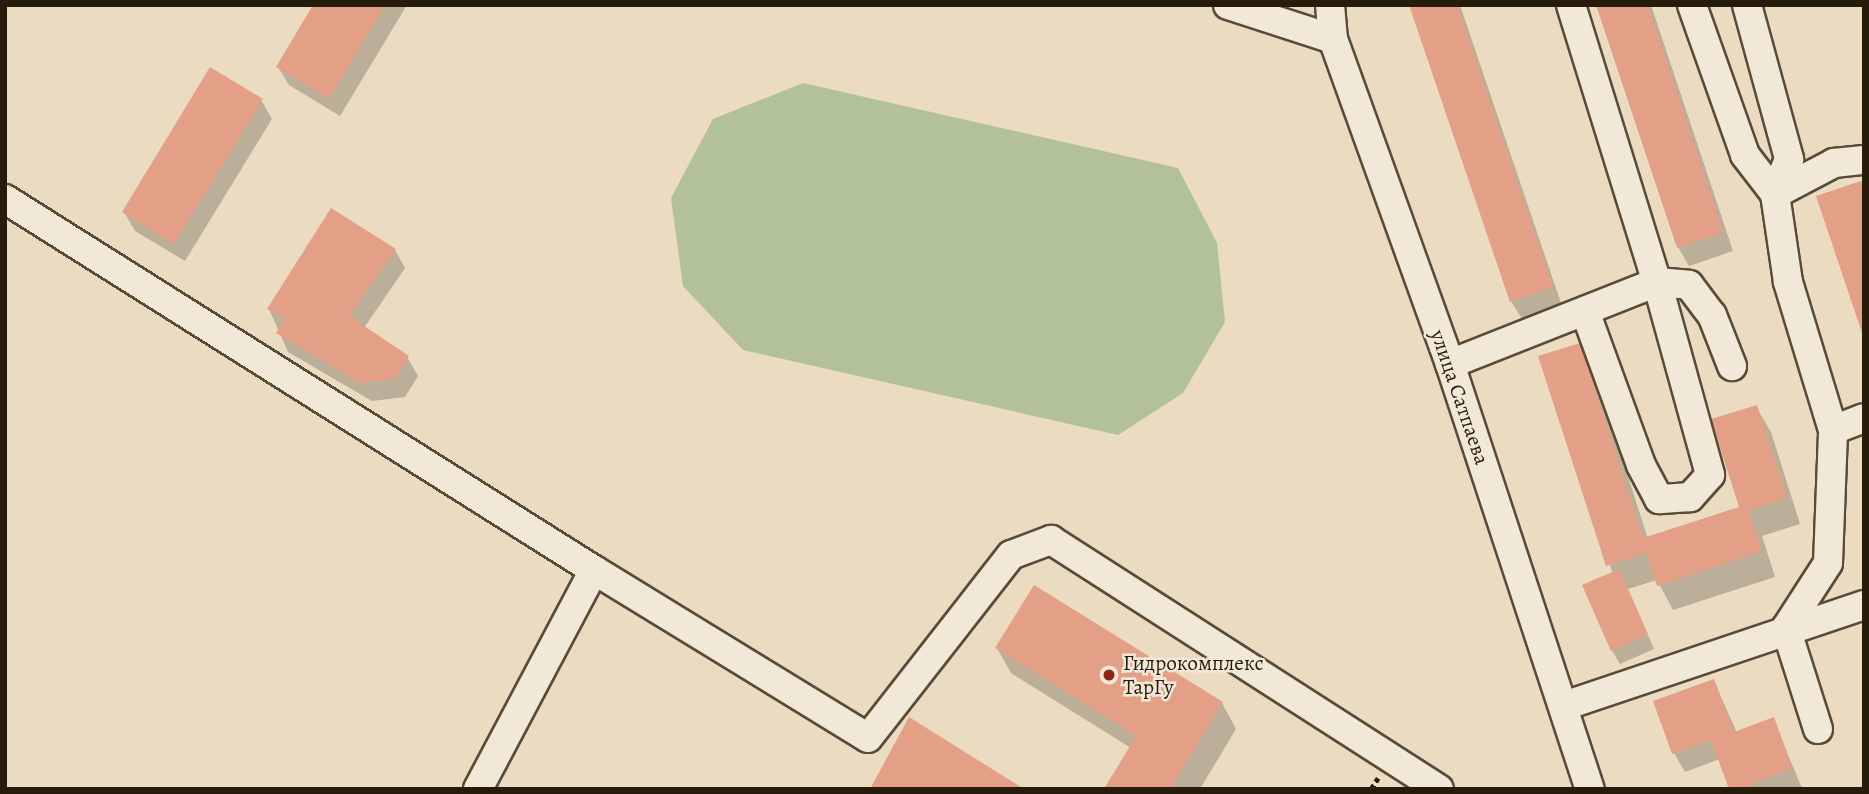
<!DOCTYPE html>
<meta charset="utf-8">
<style>
body{margin:0}
#map{position:relative;width:1869px;height:794px;overflow:hidden;background:#eadbc1;font-family:Alegreya,serif}
div>[style]{position:absolute}
.green>*{inset:0;background:#b2c197}
.shadow>*{inset:0;background:#0003}
.building>*{inset:0;background:#e3a086}
.path>*{height:4.5px;margin-top:-2.25px;transform-origin:0;background:repeating-linear-gradient(90deg,#271b0b 0 5px,transparent 0 8.5px)}
.roads{filter:drop-shadow(2px 0 #584b38) drop-shadow(-2px 0 #584b38) drop-shadow(0 2px #584b38) drop-shadow(0 -2px #584b38)}
.minor>*{height:28px;margin:-14px;padding:0 14px;transform-origin:14px;border-radius:14px;background:#f1e8d7}
.dots>*{width:19px;height:19px;translate:-50% -50%;box-sizing:border-box;border:4px solid #f1e8d7;border-radius:50%}
span{translate:-50% -50%;white-space:nowrap;text-align:center;line-height:1.15;-webkit-text-stroke:5px #f1e8d7;paint-order:stroke}
.street-label{font-size:21px;color:#271b0b}
.poi-label{font-size:21px;color:#271b0b}
.left{translate:0 -50%;text-align:left}
.frame{position:absolute;inset:0;border:7px solid #271b0b;pointer-events:none}
</style>
<div id="map">
<div class="green">
<div style="clip-path:polygon(803px 83px,1178px 168px,1217px 243px,1225px 322px,1183px 393px,1118px 435px,743px 350px,683px 286px,671px 198px,713px 119px)"></div>
</div>
<div class="shadow">
<div style="clip-path:polygon(315px 5px,407px 5px,340px 116px,289px 85px,278px 67px)"></div>
<div style="clip-path:polygon(1411px 5px,1460px 5px,1562px 306px,1522px 319px,1511px 301px)"></div>
<div style="clip-path:polygon(1598px 5px,1651px 5px,1733px 251px,1689px 266px,1678px 247px)"></div>
<div style="clip-path:polygon(261px 100px,272px 119px,185px 261px,135px 231px,124px 212px)"></div>
<div style="clip-path:polygon(1864px 190px,1864px 331px,1818px 198px)"></div>
<div style="clip-path:polygon(395px 250px,405px 268px,364px 328px,407px 357px,418px 376px,405px 397px,372px 401px,288px 352px,269px 309px)"></div>
<div style="clip-path:polygon(1579px 345px,1594px 370px,1648px 539px,1741px 508px,1756px 407px,1771px 432px,1800px 524px,1762px 536px,1775px 577px,1673px 610px,1657px 580px,1628px 589px,1654px 649px,1620px 664px,1612px 650px,1613px 574px,1541px 357px)"></div>
<div style="clip-path:polygon(997px 648px,1222px 703px,1236px 729px,1200px 789px,1106px 789px,1131px 748px,1011px 673px)"></div>
<div style="clip-path:polygon(1714px 681px,1737px 733px,1773px 719px,1802px 788px,1731px 789px,1720px 759px,1685px 772px,1674px 753px)"></div>
</div>
<div class="building">
<div style="clip-path:polygon(313px 5px,385px 5px,329px 99px,276px 67px)"></div>
<div style="clip-path:polygon(1409px 5px,1457px 5px,1553px 287px,1510px 302px)"></div>
<div style="clip-path:polygon(1596px 5px,1648px 5px,1723px 233px,1677px 248px)"></div>
<div style="clip-path:polygon(210px 67px,263px 99px,174px 244px,122px 212px)"></div>
<div style="clip-path:polygon(1861px 181px,1864px 190px,1863px 336px,1816px 196px)"></div>
<div style="clip-path:polygon(331px 208px,396px 249px,349px 316px,409px 356px,395px 379px,360px 383px,276px 333px,286px 319px,267px 309px)"></div>
<div style="clip-path:polygon(1580px 343px,1643px 538px,1739px 507px,1711px 419px,1757px 405px,1787px 498px,1749px 511px,1762px 551px,1657px 586px,1646px 553px,1606px 566px,1538px 356px)"></div>
<div style="clip-path:polygon(1619px 569px,1648px 634px,1611px 651px,1582px 585px)"></div>
<div style="clip-path:polygon(1034px 585px,1223px 702px,1170px 789px,1104px 789px,1136px 736px,995px 648px)"></div>
<div style="clip-path:polygon(1714px 679px,1734px 732px,1774px 717px,1793px 769px,1751px 784px,1753px 789px,1729px 789px,1711px 740px,1672px 754px,1653px 701px)"></div>
<div style="clip-path:polygon(909px 717px,1024px 789px,870px 789px)"></div>
</div>
<div class="path">
<div style="left:1371px;top:789px;width:13px;rotate:-58deg"></div>
</div>
<div class="roads">
<div class="minor">
<div style="left:1228px;top:5px;width:110px;rotate:17.9deg"></div>
<div style="left:1330px;top:5px;width:34px;rotate:85deg"></div>
<div style="left:1333px;top:39px;width:345px;rotate:70.2deg"></div>
<div style="left:1450px;top:364px;width:447px;rotate:71.8deg"></div>
<div style="left:1571px;top:5px;width:290px;rotate:72.8deg"></div>
<div style="left:1657px;top:282px;width:32px;rotate:5deg"></div>
<div style="left:1689px;top:285px;width:38px;rotate:53deg"></div>
<div style="left:1712px;top:315px;width:55px;rotate:68.6deg"></div>
<div style="left:1692px;top:5px;width:159px;rotate:70.5deg"></div>
<div style="left:1745px;top:155px;width:49px;rotate:52.4deg"></div>
<div style="left:1775px;top:194px;width:67px;rotate:-27.7deg"></div>
<div style="left:1834px;top:163px;width:30px;rotate:-6deg"></div>
<div style="left:1747px;top:5px;width:160px;rotate:74.7deg"></div>
<div style="left:1789px;top:159px;width:38px;rotate:112deg"></div>
<div style="left:1775px;top:194px;width:89px;rotate:81.6deg"></div>
<div style="left:1788px;top:282px;width:155px;rotate:73.1deg"></div>
<div style="left:5px;top:199px;width:696px;rotate:32.21deg"></div>
<div style="left:594px;top:570px;width:248px;rotate:117.9deg"></div>
<div style="left:1450px;top:364px;width:223px;rotate:-21.6deg"></div>
<div style="left:1657px;top:282px;width:200px;rotate:74.6deg"></div>
<div style="left:1710px;top:475px;width:30px;rotate:132deg"></div>
<div style="left:1690px;top:497px;width:31px;rotate:176deg"></div>
<div style="left:1659px;top:499px;width:38px;rotate:-118deg"></div>
<div style="left:1641px;top:465px;width:164px;rotate:-110deg"></div>
<div style="left:594px;top:570px;width:321px;rotate:31.5deg"></div>
<div style="left:868px;top:738px;width:232px;rotate:-52deg"></div>
<div style="left:1011px;top:555px;width:43px;rotate:-20.6deg"></div>
<div style="left:1051px;top:540px;width:461px;rotate:32.7deg"></div>
<div style="left:1564px;top:706px;width:317px;rotate:-18.6deg"></div>
<div style="left:1818px;top:729px;width:106px;rotate:-107.6deg"></div>
<div style="left:1786px;top:628px;width:77px;rotate:-57.1deg"></div>
<div style="left:1828px;top:563px;width:133px;rotate:-87.8deg"></div>
<div style="left:1833px;top:430px;width:33px;rotate:-21deg"></div>
</div>
</div>
<div class="dots">
<div style="left:1109px;top:675px;background:#8f2418"></div>
</div>
<div class="street-label">
<span style="left:1460px;top:397px;rotate:71deg">улица Сатпаева</span>
</div>
<div class="poi-label">
<span class="left" style="left:1123px;top:675px">Гидрокомплекс<br>ТарГу</span>
</div>
<div class="frame"></div>
</div>
